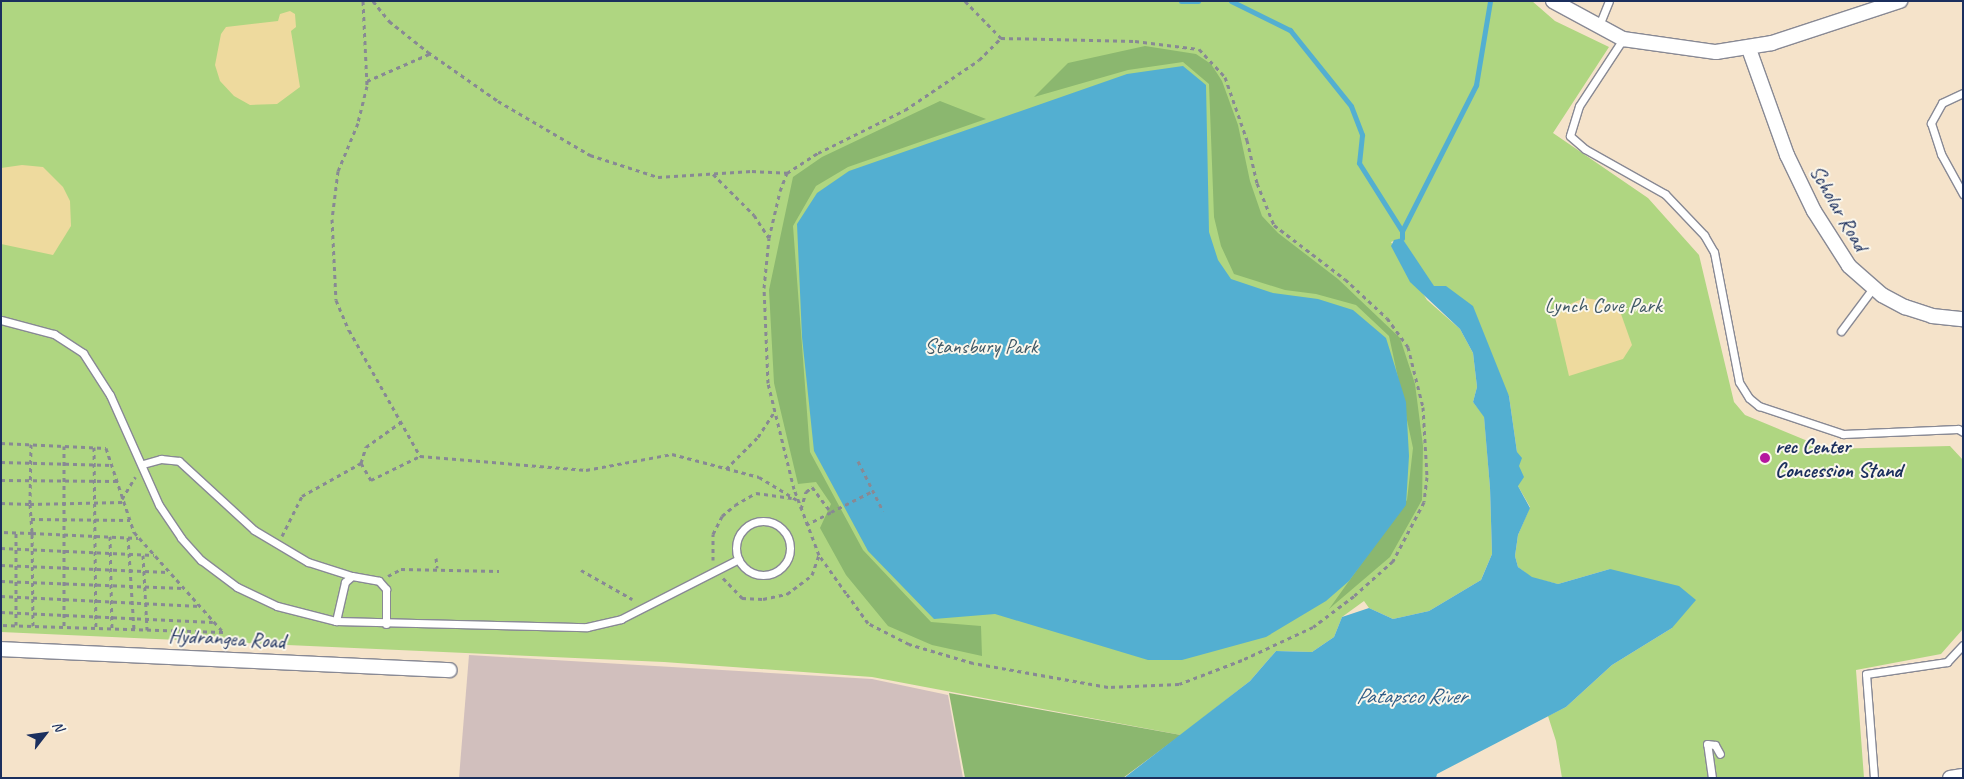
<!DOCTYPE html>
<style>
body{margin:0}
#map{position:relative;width:1964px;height:779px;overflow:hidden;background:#f5e3ca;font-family:Caveat,sans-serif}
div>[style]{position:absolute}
.industrial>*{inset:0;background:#d1bfbd}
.green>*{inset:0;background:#afd681}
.forest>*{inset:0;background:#8bb76f}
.sand>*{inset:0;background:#eeda9e}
.water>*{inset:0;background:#53afd1}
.stream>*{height:5px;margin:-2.5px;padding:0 2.5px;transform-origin:2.5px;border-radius:2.5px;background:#53afd1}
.path>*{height:3px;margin-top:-1.5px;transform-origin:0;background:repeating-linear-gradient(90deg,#888994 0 4px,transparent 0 8px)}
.roads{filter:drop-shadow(1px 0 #888994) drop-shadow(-1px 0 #888994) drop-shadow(0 1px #888994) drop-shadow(0 -1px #888994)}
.service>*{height:7px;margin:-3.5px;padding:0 3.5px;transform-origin:3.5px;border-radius:3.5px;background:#fff}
.service>.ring{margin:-3.5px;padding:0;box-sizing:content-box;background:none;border:7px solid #fff;border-radius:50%}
.minor>*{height:14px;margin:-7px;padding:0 7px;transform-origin:7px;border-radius:7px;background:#fff}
.dots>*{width:14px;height:14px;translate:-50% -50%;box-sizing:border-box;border:2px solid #fbf7ec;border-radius:50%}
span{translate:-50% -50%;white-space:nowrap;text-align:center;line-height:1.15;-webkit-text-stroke:4px #fbf7ec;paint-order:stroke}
.street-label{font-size:21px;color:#1b2f5e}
.park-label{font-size:21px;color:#405967}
.poi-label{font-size:21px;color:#1b2f5e;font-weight:700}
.left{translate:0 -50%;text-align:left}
.water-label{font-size:22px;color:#2f5c86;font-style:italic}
.frame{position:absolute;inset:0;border:2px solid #1b2f5e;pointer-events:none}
.north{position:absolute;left:20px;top:709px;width:50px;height:50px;-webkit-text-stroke:4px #fbf7ec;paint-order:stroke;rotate:60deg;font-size:14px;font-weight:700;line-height:20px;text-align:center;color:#1b2f5e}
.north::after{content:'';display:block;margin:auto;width:18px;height:22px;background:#1b2f5e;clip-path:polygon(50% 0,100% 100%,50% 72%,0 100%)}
</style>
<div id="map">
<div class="industrial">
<div style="clip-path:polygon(469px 655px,872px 679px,948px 695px,963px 778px,459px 778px)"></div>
</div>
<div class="green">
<div style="clip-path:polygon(1px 1px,1532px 1px,1555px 21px,1609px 47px,1553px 133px,1648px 198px,1699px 255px,1734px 402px,1745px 415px,1827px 449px,1950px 446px,1963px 460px,1963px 629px,1941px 654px,1856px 670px,1864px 778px,1562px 778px,1556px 741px,1548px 716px,1566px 707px,1612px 665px,1672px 628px,1610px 569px,1558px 584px,1532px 578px,1518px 567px,1515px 556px,1518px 535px,1530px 507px,1518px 486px,1519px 466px,1509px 396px,1419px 268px,1402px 238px,1391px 242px,1427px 300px,1460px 329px,1473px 353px,1477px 387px,1473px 402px,1484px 416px,1490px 488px,1492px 554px,1483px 575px,1481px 580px,1429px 611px,1393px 619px,1369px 608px,1364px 601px,1342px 617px,1334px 637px,1312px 652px,1276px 651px,1250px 681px,1181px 735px,872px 677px,664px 662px,1px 632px)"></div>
</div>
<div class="forest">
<div style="clip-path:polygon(1145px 46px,1196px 54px,1211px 64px,1222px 81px,1238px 125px,1250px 181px,1262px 216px,1278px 233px,1338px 279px,1400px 338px,1415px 384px,1423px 446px,1422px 500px,1390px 557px,1329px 609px,1407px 500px,1413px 448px,1389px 336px,1356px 305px,1316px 294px,1285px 290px,1234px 274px,1221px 246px,1214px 217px,1209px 84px,1183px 62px,1128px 70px,1034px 97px,1068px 63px)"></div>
<div style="clip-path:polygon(940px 101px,986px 119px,848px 167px,816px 186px,793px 226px,810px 452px,863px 550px,931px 622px,981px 626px,982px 656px,932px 645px,888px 626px,846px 575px,820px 528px,831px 504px,816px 482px,798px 484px,774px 383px,769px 290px,793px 177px,822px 157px)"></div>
<div style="clip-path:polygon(949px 693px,1181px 735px,1123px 778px,965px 778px)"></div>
</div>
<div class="sand">
<div style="clip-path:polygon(290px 11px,295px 14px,296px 27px,291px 31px,300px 87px,277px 104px,250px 105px,234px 96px,220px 81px,215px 65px,221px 34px,226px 27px,278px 21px,280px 14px)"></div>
<div style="clip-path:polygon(22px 165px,43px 167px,63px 187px,70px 201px,71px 226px,53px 255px,1px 244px,1px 168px)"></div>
<div style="clip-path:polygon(1585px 298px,1609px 302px,1621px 314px,1632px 345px,1623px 359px,1569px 376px,1555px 317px,1572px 303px)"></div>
</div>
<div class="water">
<div style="clip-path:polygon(1183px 66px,1206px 85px,1209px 232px,1218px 260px,1231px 279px,1273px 293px,1318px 299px,1353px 310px,1386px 338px,1406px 402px,1409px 456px,1406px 505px,1349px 581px,1326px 601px,1266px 637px,1182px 660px,1148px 660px,995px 614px,934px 619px,868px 551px,814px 451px,802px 337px,797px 224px,817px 193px,849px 171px,1127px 74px)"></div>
<div style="clip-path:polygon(1402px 238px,1434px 286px,1446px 286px,1473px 306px,1509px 396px,1517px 452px,1522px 458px,1519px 466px,1524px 477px,1518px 486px,1530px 508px,1518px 535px,1515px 556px,1518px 567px,1532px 577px,1558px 584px,1610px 569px,1679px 586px,1696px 600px,1672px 628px,1612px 665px,1566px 707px,1437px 774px,1436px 778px,1124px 778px,1250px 681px,1276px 651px,1312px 652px,1334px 637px,1342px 617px,1369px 608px,1393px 619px,1429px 611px,1481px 580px,1492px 554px,1490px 488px,1484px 417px,1473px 402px,1477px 387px,1473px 353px,1460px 329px,1410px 282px,1391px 246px,1394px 240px)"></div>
</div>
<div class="stream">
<div style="left:1181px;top:1px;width:17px"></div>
<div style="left:1231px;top:1px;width:66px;rotate:26.2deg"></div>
<div style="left:1290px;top:30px;width:97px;rotate:51.2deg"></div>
<div style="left:1351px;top:106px;width:31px;rotate:69deg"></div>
<div style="left:1362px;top:135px;width:28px;rotate:96deg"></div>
<div style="left:1359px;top:163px;width:80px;rotate:57.7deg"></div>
<div style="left:1402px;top:238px;width:7px;rotate:-90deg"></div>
<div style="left:1402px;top:231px;width:164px;rotate:-63.1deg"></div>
<div style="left:1476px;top:85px;width:85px;rotate:-80.5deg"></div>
</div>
<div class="path">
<div style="left:363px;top:1px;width:85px;rotate:87.3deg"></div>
<div style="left:367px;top:86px;width:38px;rotate:104deg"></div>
<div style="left:358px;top:123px;width:52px;rotate:112.6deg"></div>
<div style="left:338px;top:171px;width:48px;rotate:97.1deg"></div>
<div style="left:332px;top:219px;width:81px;rotate:87.2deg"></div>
<div style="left:336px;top:300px;width:33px;rotate:67deg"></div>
<div style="left:349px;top:330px;width:145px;rotate:60.6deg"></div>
<div style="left:373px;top:1px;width:26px;rotate:51deg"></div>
<div style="left:389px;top:21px;width:50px;rotate:38.5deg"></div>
<div style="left:428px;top:52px;width:85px;rotate:35deg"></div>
<div style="left:498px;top:101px;width:107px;rotate:30.4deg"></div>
<div style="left:590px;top:155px;width:71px;rotate:17.9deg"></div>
<div style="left:658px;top:177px;width:94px;rotate:-3.7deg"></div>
<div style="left:752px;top:171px;width:35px;rotate:3deg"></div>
<div style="left:965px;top:1px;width:52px;rotate:45.8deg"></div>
<div style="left:1001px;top:38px;width:134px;rotate:1.3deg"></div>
<div style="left:1135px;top:41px;width:64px;rotate:7.1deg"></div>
<div style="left:1199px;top:49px;width:38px;rotate:47deg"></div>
<div style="left:1225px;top:77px;width:67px;rotate:70.8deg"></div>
<div style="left:1247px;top:140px;width:44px;rotate:76.9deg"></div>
<div style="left:1257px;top:183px;width:45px;rotate:68deg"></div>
<div style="left:1274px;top:225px;width:89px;rotate:37.3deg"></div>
<div style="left:1345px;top:279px;width:57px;rotate:42.9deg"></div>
<div style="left:1387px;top:318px;width:36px;rotate:54deg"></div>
<div style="left:1408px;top:347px;width:62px;rotate:76deg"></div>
<div style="left:1423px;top:407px;width:70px;rotate:86.7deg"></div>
<div style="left:1427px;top:477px;width:25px;rotate:97deg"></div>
<div style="left:1424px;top:502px;width:67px;rotate:117.7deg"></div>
<div style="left:1393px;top:561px;width:52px;rotate:138.1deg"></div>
<div style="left:1354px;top:596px;width:51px;rotate:142.9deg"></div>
<div style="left:1313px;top:627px;width:78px;rotate:155.1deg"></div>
<div style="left:1242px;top:660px;width:67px;rotate:159.1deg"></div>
<div style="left:1179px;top:684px;width:71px;rotate:177.6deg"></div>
<div style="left:1108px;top:687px;width:137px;rotate:-169.9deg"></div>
<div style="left:973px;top:663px;width:67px;rotate:-163.5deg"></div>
<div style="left:909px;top:644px;width:46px;rotate:-152.9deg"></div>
<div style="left:868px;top:623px;width:37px;rotate:-126deg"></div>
<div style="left:846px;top:593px;width:47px;rotate:-125.4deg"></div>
<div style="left:819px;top:555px;width:71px;rotate:-110.7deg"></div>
<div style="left:794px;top:489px;width:109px;rotate:-103.8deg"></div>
<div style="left:768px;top:383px;width:95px;rotate:-92.4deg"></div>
<div style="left:764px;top:288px;width:50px;rotate:-84.3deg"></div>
<div style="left:769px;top:238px;width:48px;rotate:-76.8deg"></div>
<div style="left:780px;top:191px;width:19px;rotate:-69deg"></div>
<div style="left:787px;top:173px;width:37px;rotate:-33deg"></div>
<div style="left:818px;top:153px;width:97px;rotate:-26.3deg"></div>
<div style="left:905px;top:110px;width:89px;rotate:-34deg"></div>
<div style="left:979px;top:60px;width:31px;rotate:-45deg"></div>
<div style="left:367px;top:81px;width:68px;rotate:-23.5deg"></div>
<div style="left:713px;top:174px;width:58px;rotate:45deg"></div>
<div style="left:754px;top:215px;width:27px;rotate:57deg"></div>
<div style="left:1px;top:443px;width:105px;rotate:2.7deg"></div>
<div style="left:106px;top:448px;width:89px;rotate:71.6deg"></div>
<div style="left:134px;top:532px;width:134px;rotate:48.3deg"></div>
<div style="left:223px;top:632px;width:222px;rotate:-178.2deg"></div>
<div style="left:31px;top:444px;width:60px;rotate:91deg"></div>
<div style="left:30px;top:504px;width:93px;rotate:-1.2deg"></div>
<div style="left:64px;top:446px;width:181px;rotate:90deg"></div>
<div style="left:94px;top:447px;width:181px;rotate:89.4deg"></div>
<div style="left:858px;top:461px;width:56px;rotate:63.4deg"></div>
<div style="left:1px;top:462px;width:111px;rotate:1.5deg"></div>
<div style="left:361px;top:463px;width:17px;rotate:-73deg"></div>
<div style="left:366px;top:447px;width:43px;rotate:-35.5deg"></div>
<div style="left:726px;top:469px;width:45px;rotate:-45deg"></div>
<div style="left:758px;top:437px;width:31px;rotate:-57deg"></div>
<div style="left:1px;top:480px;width:116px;rotate:0.5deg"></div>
<div style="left:122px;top:499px;width:26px;rotate:-59deg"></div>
<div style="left:1px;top:503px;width:29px;rotate:2deg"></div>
<div style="left:30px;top:504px;width:29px;rotate:86deg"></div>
<div style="left:32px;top:533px;width:31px;rotate:-178deg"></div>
<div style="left:801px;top:509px;width:18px;rotate:-74deg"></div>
<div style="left:806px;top:492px;width:8px;rotate:-40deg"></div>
<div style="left:812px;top:487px;width:31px;rotate:53deg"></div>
<div style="left:831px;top:512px;width:47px;rotate:-26.6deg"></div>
<div style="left:31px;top:519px;width:99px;rotate:0.6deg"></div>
<div style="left:806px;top:525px;width:28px;rotate:-27deg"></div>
<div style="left:110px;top:536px;width:92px;rotate:88.8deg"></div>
<div style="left:282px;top:536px;width:45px;rotate:-63.4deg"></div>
<div style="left:302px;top:496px;width:68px;rotate:-29.2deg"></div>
<div style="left:361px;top:463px;width:20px;rotate:60deg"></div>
<div style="left:371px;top:480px;width:55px;rotate:-26.1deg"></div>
<div style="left:420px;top:456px;width:167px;rotate:4.8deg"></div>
<div style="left:586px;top:470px;width:87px;rotate:-10.5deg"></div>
<div style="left:672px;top:454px;width:90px;rotate:14.8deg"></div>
<div style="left:759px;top:477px;width:44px;rotate:31.2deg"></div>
<div style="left:128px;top:537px;width:92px;rotate:86.3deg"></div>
<div style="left:1px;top:548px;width:153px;rotate:2.6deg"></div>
<div style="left:143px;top:555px;width:75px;rotate:86.9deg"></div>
<div style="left:436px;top:558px;width:10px;rotate:84deg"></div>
<div style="left:713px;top:560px;width:26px;rotate:-90deg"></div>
<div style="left:713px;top:534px;width:20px;rotate:-63deg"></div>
<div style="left:722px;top:516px;width:17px;rotate:-40deg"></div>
<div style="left:735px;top:505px;width:24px;rotate:-30deg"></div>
<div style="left:756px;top:493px;width:36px;rotate:8deg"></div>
<div style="left:1px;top:565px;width:167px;rotate:2.4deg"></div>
<div style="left:581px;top:570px;width:59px;rotate:29.6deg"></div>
<div style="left:388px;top:576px;width:15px;rotate:-28deg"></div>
<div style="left:401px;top:569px;width:98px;rotate:1.2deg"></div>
<div style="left:723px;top:578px;width:28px;rotate:46deg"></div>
<div style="left:742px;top:598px;width:21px;rotate:3deg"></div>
<div style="left:763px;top:599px;width:25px;rotate:-12deg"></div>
<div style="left:787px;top:594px;width:31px;rotate:-37deg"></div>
<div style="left:812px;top:575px;width:21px;rotate:-71deg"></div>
<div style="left:1px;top:581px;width:182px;rotate:2.2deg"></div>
<div style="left:1px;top:596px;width:199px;rotate:2.9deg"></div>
<div style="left:1px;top:612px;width:212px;rotate:2.7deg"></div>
<div style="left:16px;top:625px;width:93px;rotate:-90deg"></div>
<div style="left:33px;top:626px;width:93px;rotate:-90.6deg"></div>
<div style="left:32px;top:533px;width:106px;rotate:2.7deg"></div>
</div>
<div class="roads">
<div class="service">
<div style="left:1598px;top:28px;width:29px;rotate:-68deg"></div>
<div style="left:1623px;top:39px;width:80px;rotate:123.3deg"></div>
<div style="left:1579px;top:106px;width:31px;rotate:107deg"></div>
<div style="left:1570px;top:136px;width:20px;rotate:41deg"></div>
<div style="left:1585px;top:149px;width:92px;rotate:29.4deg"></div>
<div style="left:1665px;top:194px;width:57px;rotate:46.4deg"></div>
<div style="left:1704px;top:235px;width:20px;rotate:60deg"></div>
<div style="left:1714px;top:252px;width:132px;rotate:79.1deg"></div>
<div style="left:1739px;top:382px;width:19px;rotate:58deg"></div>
<div style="left:1749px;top:398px;width:13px;rotate:39deg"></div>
<div style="left:1759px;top:406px;width:89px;rotate:18.4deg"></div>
<div style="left:1843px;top:434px;width:115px;rotate:-2.5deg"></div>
<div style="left:1958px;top:429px;width:6px;rotate:31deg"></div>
<div style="left:1963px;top:93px;width:23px;rotate:155deg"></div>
<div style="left:1942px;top:103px;width:23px;rotate:119deg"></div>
<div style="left:1931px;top:123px;width:33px;rotate:72deg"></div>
<div style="left:1941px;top:154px;width:46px;rotate:61.2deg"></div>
<div style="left:1px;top:320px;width:55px;rotate:14.8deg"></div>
<div style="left:54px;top:334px;width:35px;rotate:33deg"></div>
<div style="left:83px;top:353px;width:50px;rotate:57.3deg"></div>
<div style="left:110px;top:395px;width:120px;rotate:66deg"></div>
<div style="left:159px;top:505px;width:40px;rotate:56deg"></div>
<div style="left:181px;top:538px;width:30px;rotate:48deg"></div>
<div style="left:201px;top:560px;width:45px;rotate:36.9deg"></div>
<div style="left:237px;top:587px;width:44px;rotate:25.4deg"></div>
<div style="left:277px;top:606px;width:61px;rotate:14.3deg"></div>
<div style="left:336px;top:621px;width:251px;rotate:1.4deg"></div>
<div style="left:587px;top:627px;width:35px;rotate:-13deg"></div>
<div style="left:621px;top:619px;width:132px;rotate:-27deg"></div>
<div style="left:1841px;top:331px;width:54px;rotate:-53.3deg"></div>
<div style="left:143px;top:464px;width:19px;rotate:-16deg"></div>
<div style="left:161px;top:459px;width:18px;rotate:6deg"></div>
<div style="left:179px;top:461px;width:102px;rotate:42.6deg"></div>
<div style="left:254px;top:530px;width:63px;rotate:30.7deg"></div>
<div style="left:308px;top:562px;width:46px;rotate:17.7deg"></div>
<div class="ring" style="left:736px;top:521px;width:47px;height:47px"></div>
<div style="left:336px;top:621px;width:40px;rotate:-77deg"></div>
<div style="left:345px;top:582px;width:9px;rotate:-41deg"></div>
<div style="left:352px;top:576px;width:27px;rotate:10deg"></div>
<div style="left:379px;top:581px;width:11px;rotate:49deg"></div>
<div style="left:386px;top:589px;width:35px;rotate:90deg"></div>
<div style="left:1712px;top:778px;width:34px;rotate:-98deg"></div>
<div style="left:1707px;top:744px;width:8px;rotate:7deg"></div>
<div style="left:1715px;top:745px;width:10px;rotate:61deg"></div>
<div style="left:1874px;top:778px;width:104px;rotate:-94.4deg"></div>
<div style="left:1866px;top:674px;width:82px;rotate:-8.4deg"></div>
<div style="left:1947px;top:662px;width:23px;rotate:-47deg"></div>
</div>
<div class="minor">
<div style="left:1553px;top:1px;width:80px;rotate:28.5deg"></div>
<div style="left:1623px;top:39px;width:94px;rotate:8deg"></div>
<div style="left:1716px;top:52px;width:57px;rotate:-9.1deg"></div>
<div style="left:1772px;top:43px;width:135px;rotate:-18.2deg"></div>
<div style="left:1749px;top:49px;width:113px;rotate:70.3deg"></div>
<div style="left:1787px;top:155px;width:62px;rotate:64.3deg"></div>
<div style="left:1814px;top:211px;width:65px;rotate:57.5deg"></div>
<div style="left:1849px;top:266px;width:44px;rotate:41.3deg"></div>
<div style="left:1882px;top:295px;width:26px;rotate:28deg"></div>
<div style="left:1905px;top:307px;width:28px;rotate:18deg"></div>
<div style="left:1932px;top:316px;width:31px;rotate:6deg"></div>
<div style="left:1px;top:649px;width:449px;rotate:2.7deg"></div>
<div style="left:1950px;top:778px;width:13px;rotate:-9deg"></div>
</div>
</div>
<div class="dots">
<div style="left:1765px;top:458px;background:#b5179e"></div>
</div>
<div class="street-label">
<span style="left:1839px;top:208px;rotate:60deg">Scholar Road</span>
<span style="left:227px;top:638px;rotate:3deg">Hydrangea Road</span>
</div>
<div class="park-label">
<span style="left:1603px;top:305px">Lynch Cove Park</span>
<span style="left:981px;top:346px">Stansbury Park</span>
</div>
<div class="poi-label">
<span class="left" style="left:1775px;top:458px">rec Center<br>Concession Stand</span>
</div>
<div class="water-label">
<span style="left:1411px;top:697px">Patapsco River</span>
</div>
<div class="frame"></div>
<div class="north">N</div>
</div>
